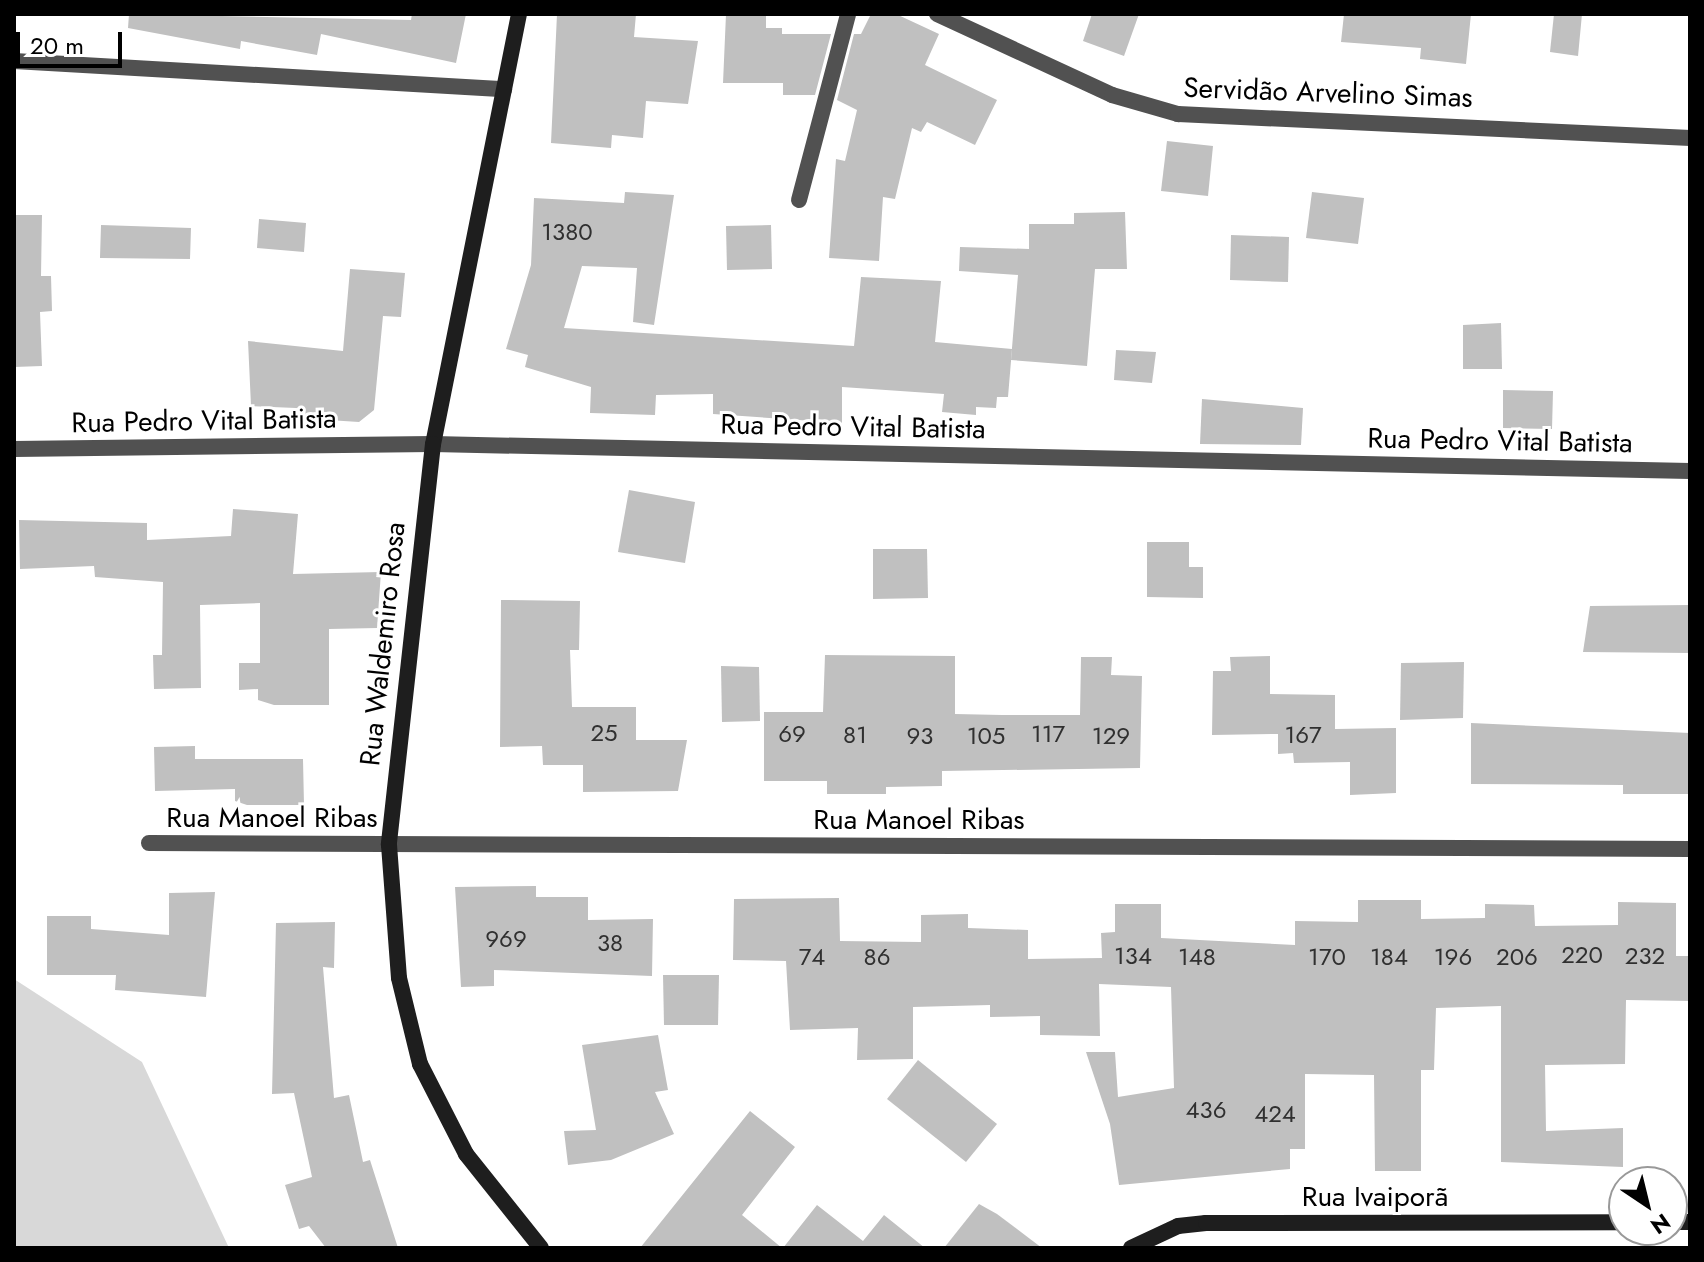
<!DOCTYPE html>
<meta charset="utf-8">
<style>
body{margin:0}
#map{position:relative;width:1704px;height:1262px;overflow:hidden;background:#fff;font-family:Jost,sans-serif}
div>[style]{position:absolute}
.green>*{inset:0;background:#d8d8d8}
.building>*{inset:0;background:#c0c0c0}
.street>*{height:16px;margin:-8px;padding:0 8px;transform-origin:8px;border-radius:8px;background:#515151}
.secondary>*{height:16px;margin:-8px;padding:0 8px;transform-origin:8px;border-radius:8px;background:#1e1e1e}
span{translate:-50% -50%;white-space:nowrap;text-align:center;line-height:1.15;-webkit-text-stroke:6px #fff;paint-order:stroke}
.number-label{font-size:24px;color:#303030}
.number-label span{-webkit-text-stroke-width:0}
.street-label{font-size:28px;color:#000}
.frame{position:absolute;inset:0;border:16px solid #000;pointer-events:none}
.north{position:absolute;left:1608px;top:1166px;width:80px;height:80px;box-sizing:border-box;background:#fff;border:2px solid #999;border-radius:50%;rotate:145deg;font-size:22px;font-weight:700;line-height:32px;text-align:center;color:#000}
.north::after{content:'';display:block;margin:auto;width:28px;height:36px;background:#000;clip-path:polygon(50% 0,100% 100%,50% 72%,0 100%)}
.scale{position:absolute;left:16px;top:32px;width:106px;height:36px;box-sizing:border-box;border:4px solid #000;border-top:0;padding-left:10px;font-size:24px;line-height:28px;white-space:nowrap;color:#000;-webkit-text-stroke:6px #fff;paint-order:stroke}
</style>
<div id="map">
<div class="green">
<div style="clip-path:polygon(14px 979px,142px 1062px,229px 1248px,14px 1248px)"></div>
</div>
<div class="building">
<div style="clip-path:polygon(129px 14px,411px 20px,412px 14px,466px 14px,456px 63px,321px 34px,317px 55px,241px 41px,240px 49px,128px 28px)"></div>
<div style="clip-path:polygon(557px 14px,636px 14px,634px 37px,698px 41px,688px 104px,646px 101px,643px 138px,612px 135px,611px 148px,551px 143px)"></div>
<div style="clip-path:polygon(726px 14px,766px 14px,766px 28px,782px 28px,782px 34px,831px 34px,815px 95px,783px 95px,783px 83px,723px 83px)"></div>
<div style="clip-path:polygon(871px 14px,896px 14px,939px 34px,925px 65px,997px 100px,975px 145px,927px 122px,921px 132px,912px 128px,895px 199px,883px 197px,879px 261px,829px 258px,836px 159px,845px 161px,857px 110px,837px 100px,854px 34px,861px 34px)"></div>
<div style="clip-path:polygon(1092px 14px,1139px 14px,1124px 56px,1083px 41px)"></div>
<div style="clip-path:polygon(1344px 14px,1471px 14px,1466px 64px,1420px 59px,1421px 48px,1341px 42px)"></div>
<div style="clip-path:polygon(1554px 14px,1582px 14px,1578px 56px,1550px 52px)"></div>
<div style="clip-path:polygon(1167px 141px,1213px 146px,1208px 196px,1161px 191px)"></div>
<div style="clip-path:polygon(625px 192px,674px 195px,654px 325px,633px 322px,637px 268px,582px 266px,564px 328px,854px 346px,861px 277px,941px 281px,935px 342px,1012px 349px,1008px 397px,997px 397px,996px 408px,976px 407px,976px 415px,942px 412px,944px 394px,842px 387px,842px 423px,713px 414px,713px 394px,656px 395px,655px 415px,590px 413px,591px 387px,525px 367px,528px 355px,506px 349px,531px 265px,534px 198px,624px 203px)"></div>
<div style="clip-path:polygon(1312px 192px,1364px 198px,1358px 244px,1306px 238px)"></div>
<div style="clip-path:polygon(1125px 212px,1127px 269px,1095px 269px,1087px 366px,1011px 360px,1018px 275px,959px 271px,960px 247px,1029px 249px,1029px 224px,1074px 224px,1074px 213px)"></div>
<div style="clip-path:polygon(14px 215px,42px 215px,41px 276px,51px 276px,52px 311px,40px 312px,42px 366px,14px 367px)"></div>
<div style="clip-path:polygon(259px 219px,306px 223px,304px 252px,257px 248px)"></div>
<div style="clip-path:polygon(101px 225px,191px 228px,190px 259px,100px 258px)"></div>
<div style="clip-path:polygon(771px 225px,772px 269px,727px 270px,726px 226px)"></div>
<div style="clip-path:polygon(1231px 235px,1289px 237px,1288px 282px,1230px 280px)"></div>
<div style="clip-path:polygon(350px 269px,405px 273px,401px 317px,383px 316px,374px 410px,359px 422px,297px 418px,296px 408px,251px 406px,248px 341px,343px 351px)"></div>
<div style="clip-path:polygon(1501px 323px,1502px 369px,1463px 369px,1463px 325px)"></div>
<div style="clip-path:polygon(1116px 350px,1156px 352px,1152px 383px,1114px 380px)"></div>
<div style="clip-path:polygon(1503px 390px,1553px 391px,1552px 429px,1503px 428px)"></div>
<div style="clip-path:polygon(1202px 399px,1303px 408px,1301px 445px,1200px 444px)"></div>
<div style="clip-path:polygon(629px 490px,695px 502px,685px 563px,618px 552px)"></div>
<div style="clip-path:polygon(233px 509px,298px 514px,293px 574px,381px 572px,377px 628px,329px 629px,329px 705px,274px 705px,258px 700px,258px 689px,239px 690px,239px 663px,260px 663px,260px 603px,200px 605px,201px 688px,154px 689px,153px 655px,162px 655px,163px 582px,95px 577px,94px 566px,20px 569px,19px 520px,147px 523px,147px 540px,231px 536px)"></div>
<div style="clip-path:polygon(1147px 542px,1189px 542px,1189px 567px,1203px 567px,1203px 598px,1147px 597px)"></div>
<div style="clip-path:polygon(873px 549px,927px 549px,928px 598px,873px 599px)"></div>
<div style="clip-path:polygon(501px 600px,580px 601px,579px 650px,570px 650px,572px 707px,636px 707px,636px 740px,687px 740px,678px 791px,583px 792px,583px 765px,543px 765px,542px 746px,500px 747px)"></div>
<div style="clip-path:polygon(1690px 605px,1690px 653px,1583px 652px,1590px 606px)"></div>
<div style="clip-path:polygon(825px 655px,955px 656px,955px 714px,1002px 715px,1080px 715px,1081px 657px,1112px 657px,1111px 675px,1142px 676px,1140px 768px,942px 771px,942px 786px,886px 787px,886px 794px,827px 794px,827px 781px,764px 781px,764px 712px,823px 712px)"></div>
<div style="clip-path:polygon(1270px 656px,1270px 694px,1335px 695px,1335px 729px,1396px 728px,1396px 793px,1350px 795px,1350px 762px,1294px 763px,1293px 753px,1278px 754px,1278px 734px,1212px 735px,1213px 671px,1231px 671px,1230px 657px)"></div>
<div style="clip-path:polygon(1464px 662px,1463px 718px,1400px 720px,1401px 663px)"></div>
<div style="clip-path:polygon(721px 666px,759px 667px,760px 721px,722px 722px)"></div>
<div style="clip-path:polygon(1471px 723px,1690px 733px,1690px 794px,1623px 794px,1623px 785px,1471px 784px)"></div>
<div style="clip-path:polygon(195px 746px,195px 759px,303px 759px,304px 805px,247px 805px,235px 801px,235px 789px,155px 791px,154px 747px)"></div>
<div style="clip-path:polygon(536px 886px,536px 897px,588px 897px,588px 920px,653px 919px,652px 976px,494px 970px,494px 986px,461px 987px,455px 887px)"></div>
<div style="clip-path:polygon(215px 892px,206px 997px,115px 990px,116px 975px,47px 975px,47px 916px,91px 916px,91px 929px,169px 935px,169px 893px)"></div>
<div style="clip-path:polygon(839px 898px,840px 941px,921px 942px,921px 915px,968px 914px,968px 928px,1028px 930px,1028px 959px,1102px 958px,1101px 933px,1115px 932px,1115px 904px,1161px 904px,1161px 938px,1295px 945px,1295px 921px,1358px 922px,1358px 900px,1421px 900px,1421px 919px,1485px 918px,1485px 904px,1534px 905px,1535px 926px,1618px 925px,1618px 902px,1676px 903px,1676px 956px,1690px 956px,1690px 1001px,1626px 1000px,1625px 1064px,1545px 1065px,1546px 1131px,1623px 1128px,1623px 1167px,1501px 1162px,1501px 1006px,1436px 1008px,1434px 1070px,1421px 1070px,1421px 1171px,1375px 1171px,1374px 1075px,1305px 1074px,1305px 1149px,1290px 1149px,1290px 1169px,1119px 1185px,1110px 1124px,1086px 1052px,1115px 1052px,1118px 1097px,1174px 1088px,1171px 987px,1099px 984px,1100px 1036px,1040px 1035px,1040px 1016px,990px 1017px,990px 1005px,913px 1007px,913px 1059px,857px 1060px,858px 1028px,790px 1030px,786px 961px,733px 960px,734px 899px)"></div>
<div style="clip-path:polygon(335px 922px,334px 968px,323px 967px,334px 1098px,349px 1095px,363px 1162px,370px 1160px,398px 1248px,326px 1248px,309px 1226px,299px 1229px,285px 1185px,312px 1177px,294px 1093px,272px 1094px,276px 923px)"></div>
<div style="clip-path:polygon(663px 975px,719px 975px,718px 1025px,664px 1025px)"></div>
<div style="clip-path:polygon(658px 1035px,668px 1090px,655px 1092px,674px 1134px,611px 1160px,568px 1165px,564px 1131px,596px 1130px,582px 1045px)"></div>
<div style="clip-path:polygon(918px 1060px,997px 1124px,966px 1162px,887px 1099px)"></div>
<div style="clip-path:polygon(750px 1111px,795px 1147px,742px 1215px,782px 1248px,640px 1248px)"></div>
<div style="clip-path:polygon(979px 1204px,997px 1214px,1042px 1248px,944px 1248px)"></div>
<div style="clip-path:polygon(817px 1205px,863px 1241px,884px 1215px,925px 1248px,783px 1248px)"></div>
</div>
<div class="street">
<div style="left:937px;top:14px;width:193px;rotate:24.8deg"></div>
<div style="left:1112px;top:95px;width:69px;rotate:16.1deg"></div>
<div style="left:1178px;top:114px;width:513px;rotate:2.68deg"></div>
<div style="left:14px;top:61px;width:491px;rotate:3.3deg"></div>
<div style="left:799px;top:200px;width:192px;rotate:-75.2deg"></div>
<div style="left:14px;top:449px;width:419px;rotate:-0.7deg"></div>
<div style="left:433px;top:444px;width:1257px;rotate:1.23deg"></div>
<div style="left:149px;top:843px;width:1541px;rotate:0.22deg"></div>
</div>
<div class="secondary">
<div style="left:519px;top:14px;width:439px;rotate:101.3deg"></div>
<div style="left:433px;top:444px;width:403px;rotate:96.3deg"></div>
<div style="left:389px;top:845px;width:133px;rotate:85.7deg"></div>
<div style="left:399px;top:978px;width:89px;rotate:76.3deg"></div>
<div style="left:420px;top:1064px;width:101px;rotate:62.9deg"></div>
<div style="left:466px;top:1154px;width:120px;rotate:51.4deg"></div>
<div style="left:1672px;top:1222px;width:18px"></div>
<div style="left:1131px;top:1248px;width:52px;rotate:-25.1deg"></div>
<div style="left:1178px;top:1226px;width:28px;rotate:-6deg"></div>
<div style="left:1206px;top:1223px;width:418px;rotate:-0.1deg"></div>
</div>
<div class="number-label">
<span style="left:567px;top:232px">1380</span>
<span style="left:604px;top:733px">25</span>
<span style="left:792px;top:734px">69</span>
<span style="left:1048px;top:734px">117</span>
<span style="left:855px;top:735px">81</span>
<span style="left:1303px;top:735px">167</span>
<span style="left:920px;top:736px">93</span>
<span style="left:986px;top:736px">105</span>
<span style="left:1111px;top:736px">129</span>
<span style="left:506px;top:939px">969</span>
<span style="left:610px;top:943px">38</span>
<span style="left:1582px;top:955px">220</span>
<span style="left:1133px;top:956px">134</span>
<span style="left:1645px;top:956px">232</span>
<span style="left:812px;top:957px">74</span>
<span style="left:877px;top:957px">86</span>
<span style="left:1197px;top:957px">148</span>
<span style="left:1327px;top:957px">170</span>
<span style="left:1389px;top:957px">184</span>
<span style="left:1453px;top:957px">196</span>
<span style="left:1517px;top:957px">206</span>
<span style="left:1206px;top:1110px">436</span>
<span style="left:1275px;top:1114px">424</span>
</div>
<div class="street-label">
<span style="left:1328px;top:93px;rotate:2deg">Servidão Arvelino Simas</span>
<span style="left:204px;top:421px;rotate:-1deg">Rua Pedro Vital Batista</span>
<span style="left:853px;top:427px;rotate:1deg">Rua Pedro Vital Batista</span>
<span style="left:1500px;top:441px;rotate:1deg">Rua Pedro Vital Batista</span>
<span style="left:383px;top:644px;rotate:-84deg">Rua Waldemiro Rosa</span>
<span style="left:272px;top:818px">Rua Manoel Ribas</span>
<span style="left:919px;top:820px">Rua Manoel Ribas</span>
<span style="left:1375px;top:1197px">Rua Ivaiporã</span>
</div>
<div class="frame"></div>
<div class="north">N</div>
<div class="scale">20 m</div>
</div>
